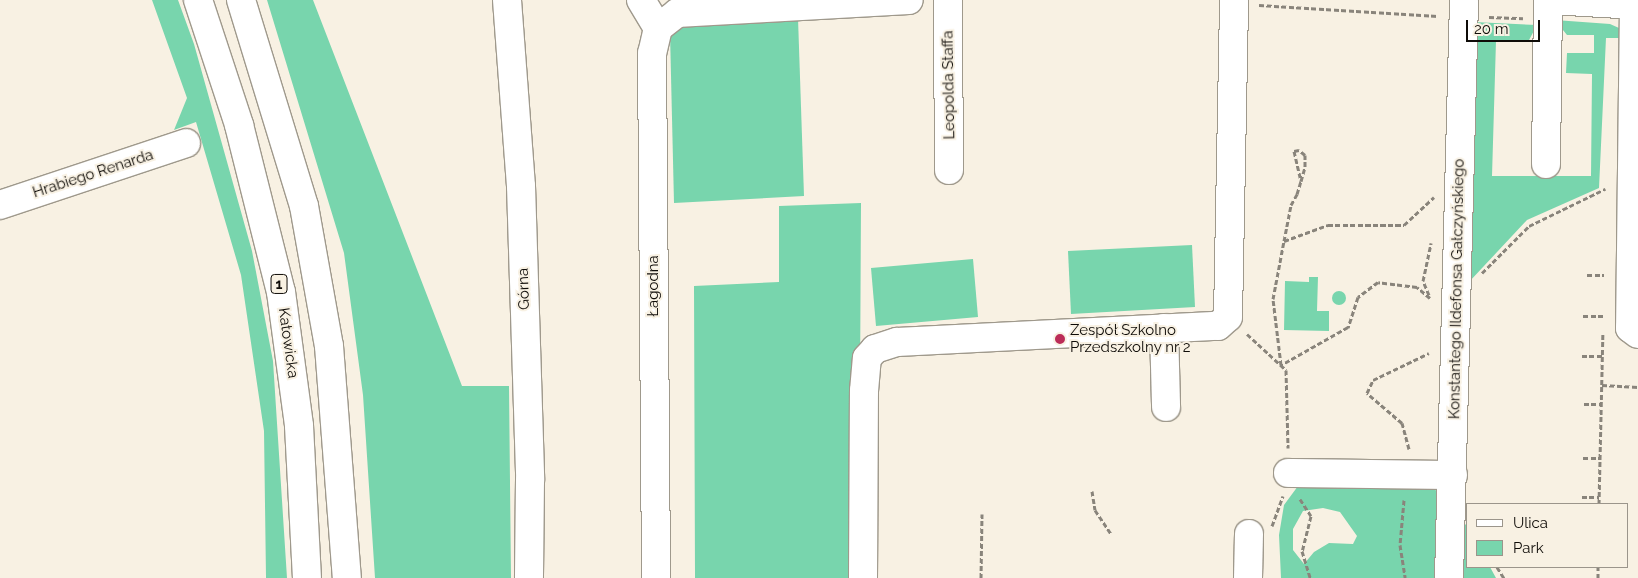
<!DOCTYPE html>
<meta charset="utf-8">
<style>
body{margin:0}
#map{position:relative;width:1638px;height:578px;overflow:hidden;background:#f8f1e3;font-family:Raleway,sans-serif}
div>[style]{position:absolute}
.green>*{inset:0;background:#78d5ad}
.round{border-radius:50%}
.path>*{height:3px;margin-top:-1.5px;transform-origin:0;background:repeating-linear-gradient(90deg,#89847b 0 5px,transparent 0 7.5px)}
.roads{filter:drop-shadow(1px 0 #9f998c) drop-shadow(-1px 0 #9f998c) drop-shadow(0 1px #9f998c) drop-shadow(0 -1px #9f998c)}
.minor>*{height:28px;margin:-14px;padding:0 14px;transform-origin:14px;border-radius:14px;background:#fff}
.major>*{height:28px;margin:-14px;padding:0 14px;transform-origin:14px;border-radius:14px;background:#fff}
.dots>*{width:14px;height:14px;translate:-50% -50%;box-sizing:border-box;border:2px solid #f8f1e3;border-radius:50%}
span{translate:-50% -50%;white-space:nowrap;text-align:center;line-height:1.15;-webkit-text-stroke:4px #f8f1e3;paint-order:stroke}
.shield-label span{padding:1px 4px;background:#f8f1e3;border:1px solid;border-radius:4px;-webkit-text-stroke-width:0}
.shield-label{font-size:14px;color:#0f0c08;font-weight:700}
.street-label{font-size:15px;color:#0f0c08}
.poi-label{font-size:15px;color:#0f0c08}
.left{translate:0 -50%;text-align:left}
.legend{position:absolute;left:1466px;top:503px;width:162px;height:65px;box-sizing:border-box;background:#f8f1e3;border:1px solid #9b958b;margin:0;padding:6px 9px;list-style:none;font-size:15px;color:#0f0c08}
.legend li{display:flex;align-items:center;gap:10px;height:25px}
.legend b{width:25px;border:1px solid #9b958b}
.scale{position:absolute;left:1466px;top:20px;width:74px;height:22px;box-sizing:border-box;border:2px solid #0f0c08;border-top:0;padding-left:6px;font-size:15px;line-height:18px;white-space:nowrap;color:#0f0c08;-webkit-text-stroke:4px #f8f1e3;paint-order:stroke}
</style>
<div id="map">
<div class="green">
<div style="clip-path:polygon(152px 0,178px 0,194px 44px,252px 251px,273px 361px,287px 578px,266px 578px,264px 431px,241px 275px,196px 122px,174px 130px,187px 98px)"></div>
<div style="clip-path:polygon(267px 0,313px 0,462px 386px,509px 386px,511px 578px,375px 578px,363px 395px,344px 253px)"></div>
<div style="clip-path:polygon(798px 18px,804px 196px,674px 203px,670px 33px,685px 23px)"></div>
<div style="clip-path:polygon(1555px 20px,1610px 24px,1619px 28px,1623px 38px,1606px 38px,1599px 188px,1527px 220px,1469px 282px,1474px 22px,1537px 25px,1528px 42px,1496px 41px,1492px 176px,1591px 176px,1592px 74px,1566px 73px,1567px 53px,1594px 53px,1594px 35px,1567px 35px)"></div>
<div style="clip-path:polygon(861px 203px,859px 578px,695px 578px,694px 286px,779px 282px,779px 206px)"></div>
<div style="clip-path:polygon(1192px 245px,1195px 307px,1071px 314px,1068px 251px)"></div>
<div style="clip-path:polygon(973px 259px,978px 317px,876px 326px,871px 268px)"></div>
<div style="clip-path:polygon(1309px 277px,1318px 277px,1317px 311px,1329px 311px,1329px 331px,1284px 330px,1285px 281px,1309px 282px)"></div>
<div class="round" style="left:1332px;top:291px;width:14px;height:14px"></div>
<div style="clip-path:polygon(evenodd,1298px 486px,1434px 488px,1440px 496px,1438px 578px,1281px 578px,1279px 535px,1284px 505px,1298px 486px,1323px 508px,1340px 512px,1357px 536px,1353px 544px,1329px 543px,1314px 552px,1304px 564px,1293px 550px,1293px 529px,1303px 511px,1323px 508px)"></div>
<div style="clip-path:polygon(1458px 512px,1467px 527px,1467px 567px,1490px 567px,1496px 578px,1456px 578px)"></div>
</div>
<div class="path">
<div style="left:1259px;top:5px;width:179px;rotate:3.5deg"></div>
<div style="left:1489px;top:17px;width:34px;rotate:2deg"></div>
<div style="left:1284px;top:241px;width:37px;rotate:-79deg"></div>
<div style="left:1291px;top:205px;width:13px;rotate:-61deg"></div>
<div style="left:1297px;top:194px;width:14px;rotate:-73deg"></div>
<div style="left:1301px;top:181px;width:15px;rotate:-74deg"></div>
<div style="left:1305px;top:167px;width:12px;rotate:-90deg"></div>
<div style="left:1305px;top:155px;width:8px;rotate:-140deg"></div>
<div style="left:1299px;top:150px;width:5px;rotate:169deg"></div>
<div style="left:1294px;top:151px;width:31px;rotate:77deg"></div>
<div style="left:1482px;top:273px;width:66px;rotate:-45deg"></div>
<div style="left:1529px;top:226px;width:85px;rotate:-26deg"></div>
<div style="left:1587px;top:275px;width:17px"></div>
<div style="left:1429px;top:295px;width:15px;rotate:-113deg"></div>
<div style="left:1423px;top:281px;width:39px;rotate:-78deg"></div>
<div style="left:1430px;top:298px;width:17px;rotate:-140deg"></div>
<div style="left:1417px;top:287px;width:39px;rotate:-173deg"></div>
<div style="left:1378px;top:282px;width:25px;rotate:143deg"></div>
<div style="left:1358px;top:297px;width:32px;rotate:108deg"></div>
<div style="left:1348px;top:327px;width:77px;rotate:150.4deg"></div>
<div style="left:1281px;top:365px;width:66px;rotate:-96.9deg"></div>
<div style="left:1273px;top:299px;width:59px;rotate:-79.3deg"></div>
<div style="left:1284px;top:241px;width:47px;rotate:-20deg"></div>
<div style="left:1328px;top:225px;width:76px"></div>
<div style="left:1404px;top:225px;width:41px;rotate:-43deg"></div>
<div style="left:1583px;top:316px;width:20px"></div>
<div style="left:1247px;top:334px;width:53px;rotate:42.7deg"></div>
<div style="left:1286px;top:370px;width:78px;rotate:88.5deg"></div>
<div style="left:1582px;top:356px;width:20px"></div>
<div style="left:1602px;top:385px;width:36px;rotate:3deg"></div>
<div style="left:1584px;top:404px;width:17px"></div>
<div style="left:1409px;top:449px;width:27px;rotate:-105deg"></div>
<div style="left:1402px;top:423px;width:46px;rotate:-139.4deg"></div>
<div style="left:1367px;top:393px;width:14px;rotate:-65deg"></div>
<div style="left:1373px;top:380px;width:62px;rotate:-25.7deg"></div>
<div style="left:1583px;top:458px;width:17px"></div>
<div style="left:1092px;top:491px;width:19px;rotate:81deg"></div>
<div style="left:1095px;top:510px;width:29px;rotate:56deg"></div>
<div style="left:1582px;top:497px;width:17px"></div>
<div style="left:1300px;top:499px;width:20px;rotate:57deg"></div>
<div style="left:1311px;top:516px;width:36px;rotate:104deg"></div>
<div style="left:1302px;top:551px;width:28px;rotate:73deg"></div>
<div style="left:1404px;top:500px;width:45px;rotate:95.1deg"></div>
<div style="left:1400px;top:545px;width:33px;rotate:81deg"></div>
<div style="left:1599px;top:504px;width:172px;rotate:-88.7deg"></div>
<div style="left:1272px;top:526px;width:32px;rotate:-70deg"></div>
<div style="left:1497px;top:567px;width:13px;rotate:58deg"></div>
<div style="left:981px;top:578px;width:64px;rotate:-89.1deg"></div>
<div style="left:1598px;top:578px;width:11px;rotate:-90deg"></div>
</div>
<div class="roads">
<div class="minor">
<div style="left:507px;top:0;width:187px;rotate:85.7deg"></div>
<div style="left:521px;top:186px;width:294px;rotate:88.2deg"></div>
<div style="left:530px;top:480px;width:98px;rotate:90.6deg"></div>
<div style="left:641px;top:0;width:33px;rotate:59deg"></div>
<div style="left:658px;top:28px;width:26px;rotate:103deg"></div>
<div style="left:652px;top:53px;width:525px;rotate:89.56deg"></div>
<div style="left:948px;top:0;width:170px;rotate:89.7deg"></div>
<div style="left:1549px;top:0;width:89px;rotate:3.2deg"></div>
<div style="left:1634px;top:5px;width:323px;rotate:90.7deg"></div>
<div style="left:1630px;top:328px;width:10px;rotate:37deg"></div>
<div style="left:658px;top:28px;width:24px;rotate:-38deg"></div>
<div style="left:677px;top:13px;width:232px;rotate:-3.2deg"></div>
<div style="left:1546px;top:164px;width:164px;rotate:-89.3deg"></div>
<div style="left:0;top:205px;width:196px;rotate:-18.4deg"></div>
<div style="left:1164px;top:328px;width:79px;rotate:88.5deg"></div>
<div style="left:1288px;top:473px;width:165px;rotate:0.7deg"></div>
<div style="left:863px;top:578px;width:187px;rotate:-89.7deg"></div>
<div style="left:864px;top:391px;width:33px;rotate:-85deg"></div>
<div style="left:867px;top:358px;width:12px;rotate:-48deg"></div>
<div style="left:875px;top:349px;width:23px;rotate:-18deg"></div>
<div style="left:897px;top:342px;width:321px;rotate:-2.9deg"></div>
<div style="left:1218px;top:326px;width:13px;rotate:-42deg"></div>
<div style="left:1228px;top:317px;width:317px;rotate:-88.9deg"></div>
<div style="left:1248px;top:578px;width:44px;rotate:-88.7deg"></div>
<div style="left:1449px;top:578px;width:578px;rotate:-88.51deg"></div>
</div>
<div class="major">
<div style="left:198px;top:0;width:132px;rotate:71.8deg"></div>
<div style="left:239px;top:125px;width:172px;rotate:75.9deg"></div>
<div style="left:281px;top:292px;width:135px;rotate:82.3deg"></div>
<div style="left:299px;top:426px;width:152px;rotate:87deg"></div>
<div style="left:241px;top:0;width:215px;rotate:73deg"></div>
<div style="left:304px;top:206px;width:142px;rotate:79.9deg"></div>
<div style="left:329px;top:346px;width:233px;rotate:85.6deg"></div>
</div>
</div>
<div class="dots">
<div style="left:1060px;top:339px;background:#bb2c58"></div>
</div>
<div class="shield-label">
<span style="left:279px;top:284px">1</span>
</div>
<div class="street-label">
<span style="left:949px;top:85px;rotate:-91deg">Leopolda Staffa</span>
<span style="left:93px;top:174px;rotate:-18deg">Hrabiego Renarda</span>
<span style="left:654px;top:286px;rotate:-90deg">Łagodna</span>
<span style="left:524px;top:289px;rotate:-92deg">Górna</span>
<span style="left:1457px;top:289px;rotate:-89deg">Konstantego Ildefonsa Gałczyńskiego</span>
<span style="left:288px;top:343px;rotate:82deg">Katowicka</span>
</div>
<div class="poi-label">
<span class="left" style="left:1070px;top:339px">Zespół Szkolno<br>Przedszkolny nr 2</span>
</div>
<ul class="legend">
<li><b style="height:6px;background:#fff"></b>Ulica</li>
<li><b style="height:14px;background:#78d5ad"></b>Park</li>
</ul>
<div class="scale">20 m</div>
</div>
